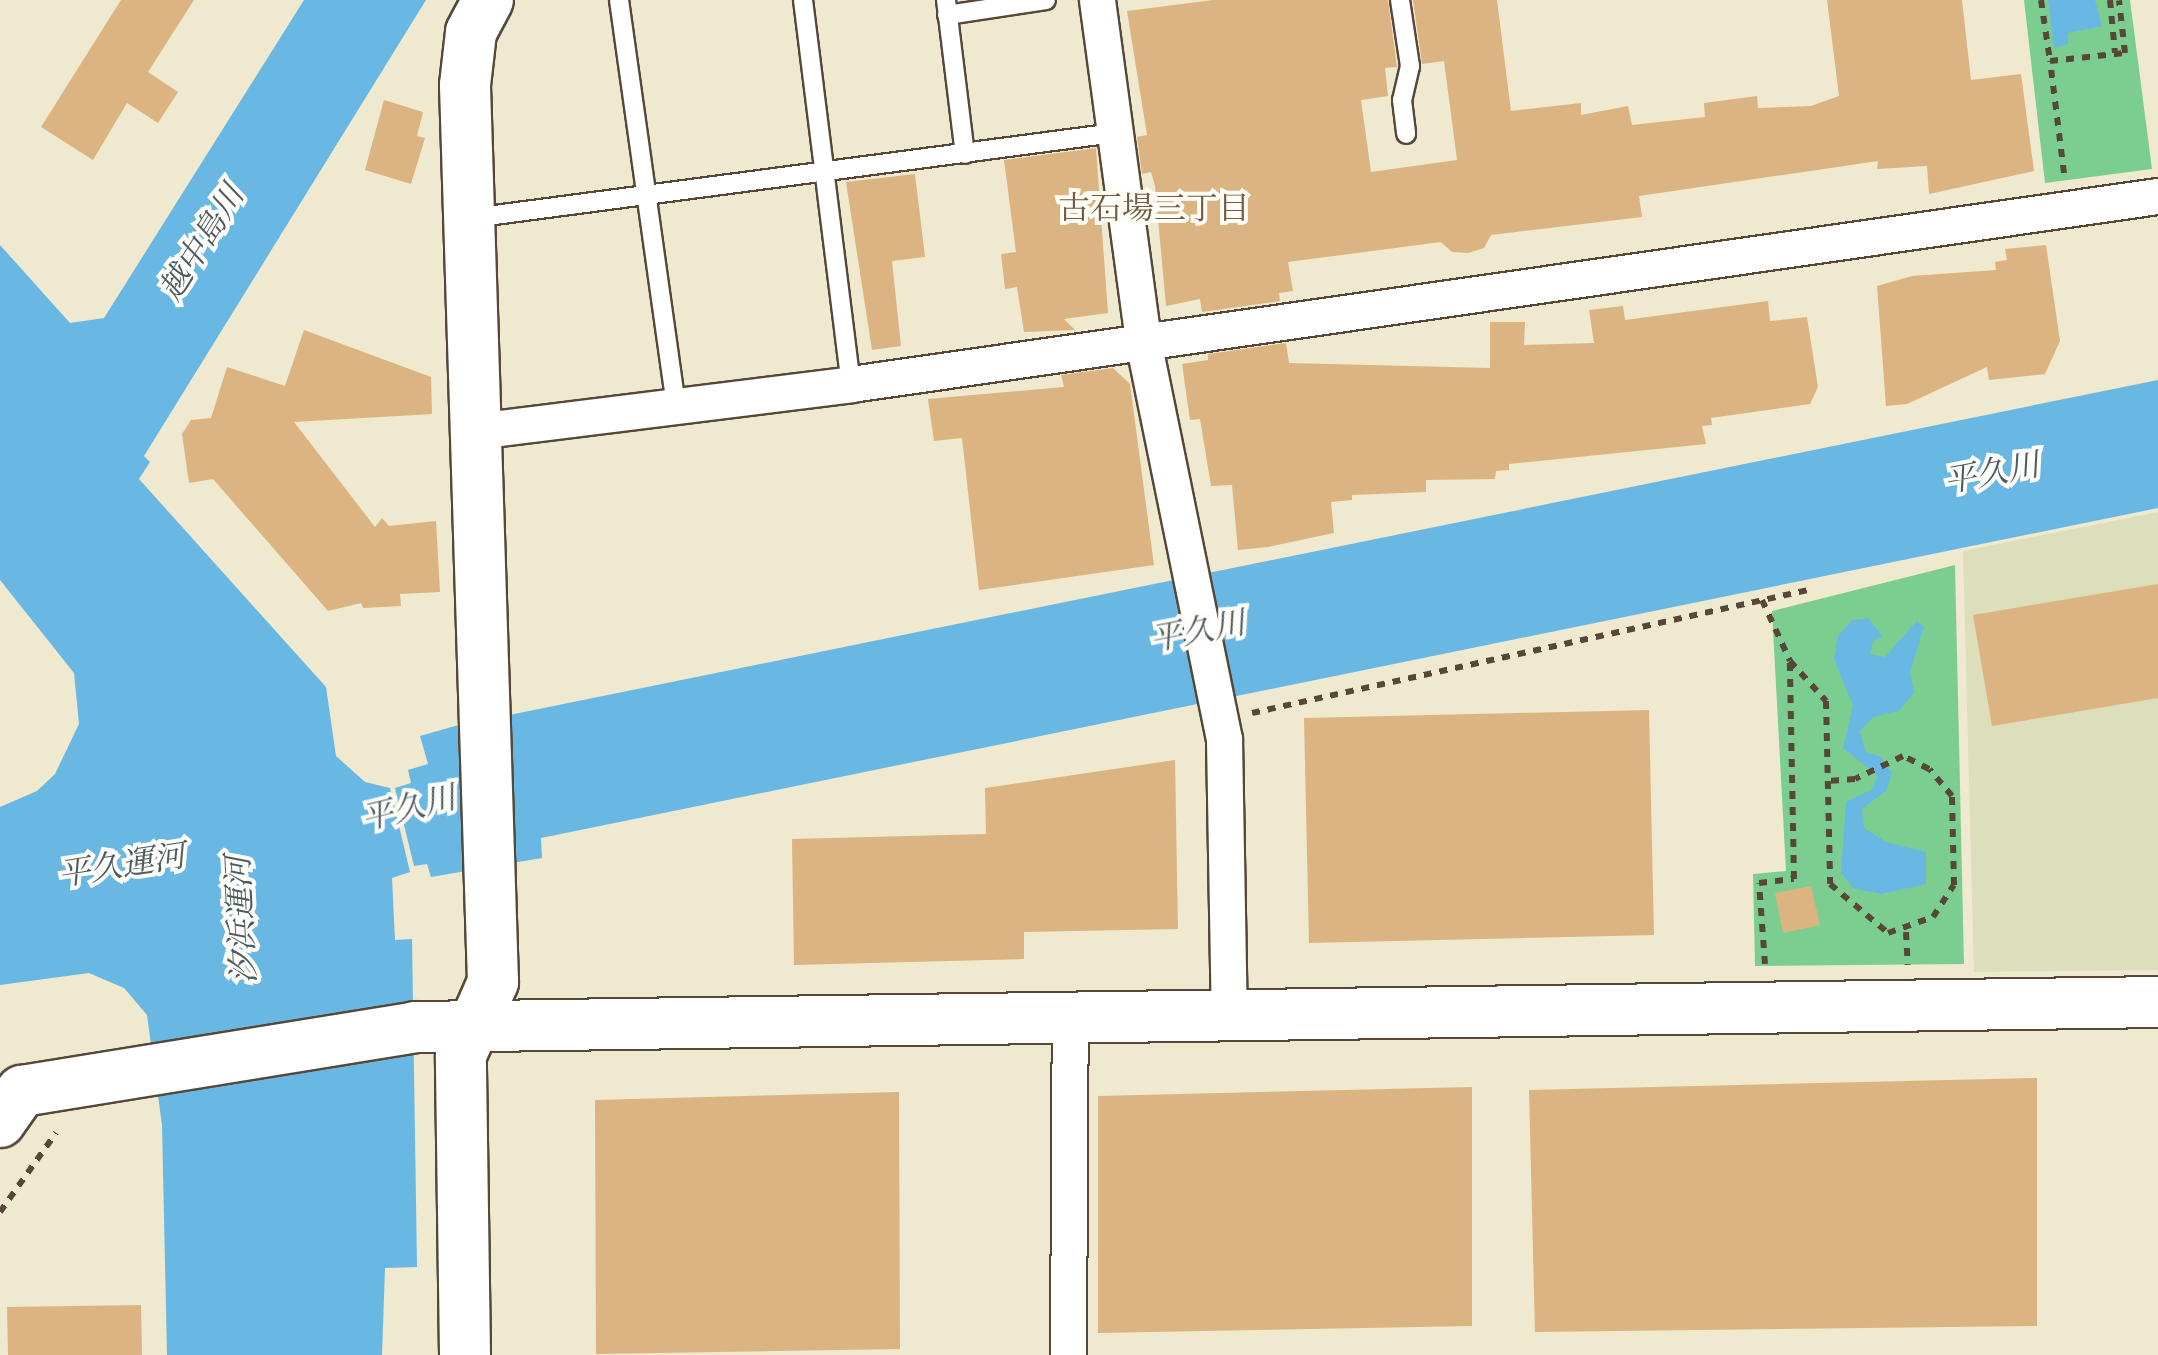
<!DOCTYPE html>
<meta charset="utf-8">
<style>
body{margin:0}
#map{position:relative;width:2158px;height:1355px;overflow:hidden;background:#eee9cf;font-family:Vollkorn,"Noto Serif JP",serif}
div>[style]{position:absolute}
.built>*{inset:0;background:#dddebc}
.green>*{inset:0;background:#7cce90}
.water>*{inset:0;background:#69b7e3}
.building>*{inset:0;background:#dbb481}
.path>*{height:6px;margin-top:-3px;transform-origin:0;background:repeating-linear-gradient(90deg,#564739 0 8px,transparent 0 16px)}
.roads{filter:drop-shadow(2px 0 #564739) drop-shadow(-2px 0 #564739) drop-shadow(0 2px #564739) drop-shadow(0 -2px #564739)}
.lane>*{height:18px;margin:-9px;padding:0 9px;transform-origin:9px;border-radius:9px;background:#fff}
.street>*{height:35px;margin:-17.5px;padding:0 17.5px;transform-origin:17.5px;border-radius:17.5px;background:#fff}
.secondary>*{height:50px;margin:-25px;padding:0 25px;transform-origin:25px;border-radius:25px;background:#fff}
span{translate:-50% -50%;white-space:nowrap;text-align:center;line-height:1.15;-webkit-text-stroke:8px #fdfcf7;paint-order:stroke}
.neighbourhood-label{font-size:32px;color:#735a41}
.water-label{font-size:32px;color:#4b5b63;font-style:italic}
</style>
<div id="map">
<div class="built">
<div style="clip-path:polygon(2158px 512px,2158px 970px,1974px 972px,1963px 551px)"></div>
</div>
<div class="green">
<div style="clip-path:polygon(2024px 0,2130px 0,2152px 169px,2045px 183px)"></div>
<div style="clip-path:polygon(1955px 565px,1964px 964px,1755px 966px,1753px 874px,1786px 871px,1772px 611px)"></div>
</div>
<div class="water">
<div style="clip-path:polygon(304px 0,426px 0,144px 456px,150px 462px,139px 479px,326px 687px,336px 756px,365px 782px,390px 788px,410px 872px,392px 878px,395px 940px,412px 939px,417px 1267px,385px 1268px,382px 1355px,167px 1355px,162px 1125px,147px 1015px,124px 988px,89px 973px,0 985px,0 807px,37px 791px,55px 774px,79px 724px,74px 673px,0 580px,0 245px,70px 323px,104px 318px)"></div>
<div style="clip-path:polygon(2048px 0,2095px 0,2102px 26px,2068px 33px,2068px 44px,2054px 48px)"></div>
<div style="clip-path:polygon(2158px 380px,2158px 508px,541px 838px,542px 858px,431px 877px,427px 864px,414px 866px,395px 788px,411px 783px,408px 770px,428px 764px,420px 736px,455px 726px)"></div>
<div style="clip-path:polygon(1868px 618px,1883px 637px,1873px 641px,1870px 654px,1885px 657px,1917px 621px,1924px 627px,1910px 672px,1914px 693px,1899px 711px,1873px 717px,1860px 731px,1866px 752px,1881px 757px,1892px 773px,1886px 791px,1862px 809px,1864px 828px,1886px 842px,1926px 852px,1926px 884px,1881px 894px,1853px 888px,1841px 873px,1846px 802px,1871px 790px,1878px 776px,1843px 748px,1853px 706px,1834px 659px,1838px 636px,1852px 620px)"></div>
</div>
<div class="building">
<div style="clip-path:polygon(121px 0,194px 0,148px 72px,178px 92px,158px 123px,127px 103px,93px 160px,41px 127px)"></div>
<div style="clip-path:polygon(1213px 0,1388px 0,1397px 67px,1385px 68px,1388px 96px,1361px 100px,1371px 172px,1457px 160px,1444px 61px,1422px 64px,1413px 0,1497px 0,1511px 111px,1581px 103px,1581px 115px,1628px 106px,1632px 125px,1705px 117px,1704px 103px,1757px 96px,1758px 108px,1811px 106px,1839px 96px,1827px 0,1962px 0,1971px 80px,2021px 74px,2034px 171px,1929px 194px,1927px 166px,1877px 169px,1878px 161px,1639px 196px,1642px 217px,1491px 235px,1484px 248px,1468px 253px,1452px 252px,1441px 242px,1288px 262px,1293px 291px,1279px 293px,1280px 301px,1202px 312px,1200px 299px,1166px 306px,1155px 186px,1151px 172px,1142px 174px,1137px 137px,1147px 135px,1127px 11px)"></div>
<div style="clip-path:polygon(384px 100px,423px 112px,417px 136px,425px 138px,411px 184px,365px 170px)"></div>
<div style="clip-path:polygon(1096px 148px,1108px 313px,1064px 319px,1075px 330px,1024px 332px,1017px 287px,1005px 289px,1001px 254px,1016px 252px,1004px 160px)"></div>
<div style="clip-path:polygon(915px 174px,925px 257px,892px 261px,901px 346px,872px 350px,846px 182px)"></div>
<div style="clip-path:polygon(2046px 245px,2060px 341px,2045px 374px,1989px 380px,1987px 367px,1907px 404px,1886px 406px,1877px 286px,1912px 276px,1996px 270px,1995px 262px,2007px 260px,2005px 249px)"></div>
<div style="clip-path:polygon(1768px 301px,1770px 321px,1807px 317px,1818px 387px,1810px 404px,1711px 418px,1712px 425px,1702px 426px,1706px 444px,1509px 464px,1509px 470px,1496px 471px,1495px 479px,1426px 480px,1426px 492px,1352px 495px,1352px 500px,1331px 502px,1334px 533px,1268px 547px,1238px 550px,1232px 485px,1211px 486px,1200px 419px,1190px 420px,1182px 364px,1208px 360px,1208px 354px,1286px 343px,1289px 363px,1490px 368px,1490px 322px,1525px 322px,1524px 345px,1594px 343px,1589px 310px,1623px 306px,1625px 320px)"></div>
<div style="clip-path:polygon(304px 330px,431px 377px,432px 414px,294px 422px,375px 527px,382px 518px,389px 526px,436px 521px,440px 592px,400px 594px,401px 606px,363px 608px,361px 603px,328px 611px,213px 479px,189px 483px,182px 434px,191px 420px,211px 418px,227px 367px,285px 386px)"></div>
<div style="clip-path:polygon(1113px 368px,1130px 384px,1154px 565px,979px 590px,962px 438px,934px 441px,928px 399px,1064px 387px,1061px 375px)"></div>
<div style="clip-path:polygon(2158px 584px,2158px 698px,1992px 726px,1973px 615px)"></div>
<div style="clip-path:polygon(1649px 710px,1654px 935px,1309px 943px,1304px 718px)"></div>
<div style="clip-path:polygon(1175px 760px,1178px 929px,1024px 932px,1024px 959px,794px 965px,792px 839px,986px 834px,985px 788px)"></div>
<div style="clip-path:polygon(1811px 886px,1820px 925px,1783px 933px,1775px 893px)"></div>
<div style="clip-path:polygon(2037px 1078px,2037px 1326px,1535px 1332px,1529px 1090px)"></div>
<div style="clip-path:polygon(1472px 1087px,1472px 1326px,1098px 1333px,1098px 1096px)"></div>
<div style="clip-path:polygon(899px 1092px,900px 1349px,596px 1354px,595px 1100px)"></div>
<div style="clip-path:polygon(141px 1305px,142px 1355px,8px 1355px,7px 1307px)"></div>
</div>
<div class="path">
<div style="left:2041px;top:0;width:62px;rotate:81.6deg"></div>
<div style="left:2110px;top:0;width:53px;rotate:84.6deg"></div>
<div style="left:2064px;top:173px;width:113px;rotate:-97.1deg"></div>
<div style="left:2050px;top:61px;width:75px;rotate:-6.1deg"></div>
<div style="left:2125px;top:53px;width:53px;rotate:-96.5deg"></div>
<div style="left:1762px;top:600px;width:67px;rotate:65.3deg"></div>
<div style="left:1790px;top:661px;width:54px;rotate:48deg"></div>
<div style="left:1826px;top:701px;width:183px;rotate:88.7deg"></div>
<div style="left:1830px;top:884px;width:76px;rotate:40.2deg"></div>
<div style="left:1888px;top:933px;width:48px;rotate:-19.6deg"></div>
<div style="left:1933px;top:917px;width:38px;rotate:-57deg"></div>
<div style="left:1954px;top:885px;width:89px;rotate:-91.3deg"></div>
<div style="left:1952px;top:796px;width:35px;rotate:-130deg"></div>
<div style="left:1929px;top:769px;width:29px;rotate:-153deg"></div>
<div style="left:1903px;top:756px;width:53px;rotate:154.4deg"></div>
<div style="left:1855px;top:779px;width:27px;rotate:176deg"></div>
<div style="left:1252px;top:713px;width:569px;rotate:-12.47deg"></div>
<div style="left:1906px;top:932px;width:33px;rotate:87deg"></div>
<div style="left:1765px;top:964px;width:81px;rotate:-94.2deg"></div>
<div style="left:1759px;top:883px;width:35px;rotate:-7deg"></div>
<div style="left:1794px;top:879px;width:216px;rotate:-91.1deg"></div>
<div style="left:0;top:1212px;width:97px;rotate:-54.7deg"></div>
</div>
<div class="roads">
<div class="lane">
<div style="left:619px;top:0;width:410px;rotate:82deg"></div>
<div style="left:803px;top:0;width:387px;rotate:82.9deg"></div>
<div style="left:946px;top:0;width:155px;rotate:83deg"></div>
<div style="left:1400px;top:0;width:67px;rotate:81.4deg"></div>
<div style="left:1410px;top:66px;width:35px;rotate:103deg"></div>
<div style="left:1402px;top:100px;width:34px;rotate:83deg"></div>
<div style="left:947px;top:15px;width:100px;rotate:-8.6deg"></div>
<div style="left:472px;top:218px;width:648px;rotate:-7.54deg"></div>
</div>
<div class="street">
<div style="left:1097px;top:0;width:344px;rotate:82.3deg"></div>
<div style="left:1143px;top:341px;width:406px;rotate:78.5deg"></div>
<div style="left:1224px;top:739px;width:277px;rotate:89deg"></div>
<div style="left:476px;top:431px;width:378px;rotate:-7.1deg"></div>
<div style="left:851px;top:384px;width:1320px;rotate:-8.19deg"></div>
<div style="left:1068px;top:1355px;width:337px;rotate:-89.7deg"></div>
</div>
<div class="secondary">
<div style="left:0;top:1122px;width:38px;rotate:-55deg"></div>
<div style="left:22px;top:1091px;width:398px;rotate:-9.2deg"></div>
<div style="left:415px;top:1027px;width:1743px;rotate:-0.82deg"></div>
<div style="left:465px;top:1355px;width:300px;rotate:-90.8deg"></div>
<div style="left:461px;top:1055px;width:80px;rotate:-66.3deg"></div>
<div style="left:493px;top:982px;width:897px;rotate:-91.79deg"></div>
<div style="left:465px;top:85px;width:53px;rotate:-83.5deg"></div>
<div style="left:471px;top:32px;width:36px;rotate:-62deg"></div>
</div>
</div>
<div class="neighbourhood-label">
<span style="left:1154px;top:211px">古石場三丁目</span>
</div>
<div class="water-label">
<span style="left:204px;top:244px;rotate:-58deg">越中島川</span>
<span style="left:1992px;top:476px;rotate:-11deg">平久川</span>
<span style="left:1198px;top:634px;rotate:-11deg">平久川</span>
<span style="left:409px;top:811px;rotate:-14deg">平久川</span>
<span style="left:122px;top:868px;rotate:-9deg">平久運河</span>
<span style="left:244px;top:920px;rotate:-93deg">汐浜運河</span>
</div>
</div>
